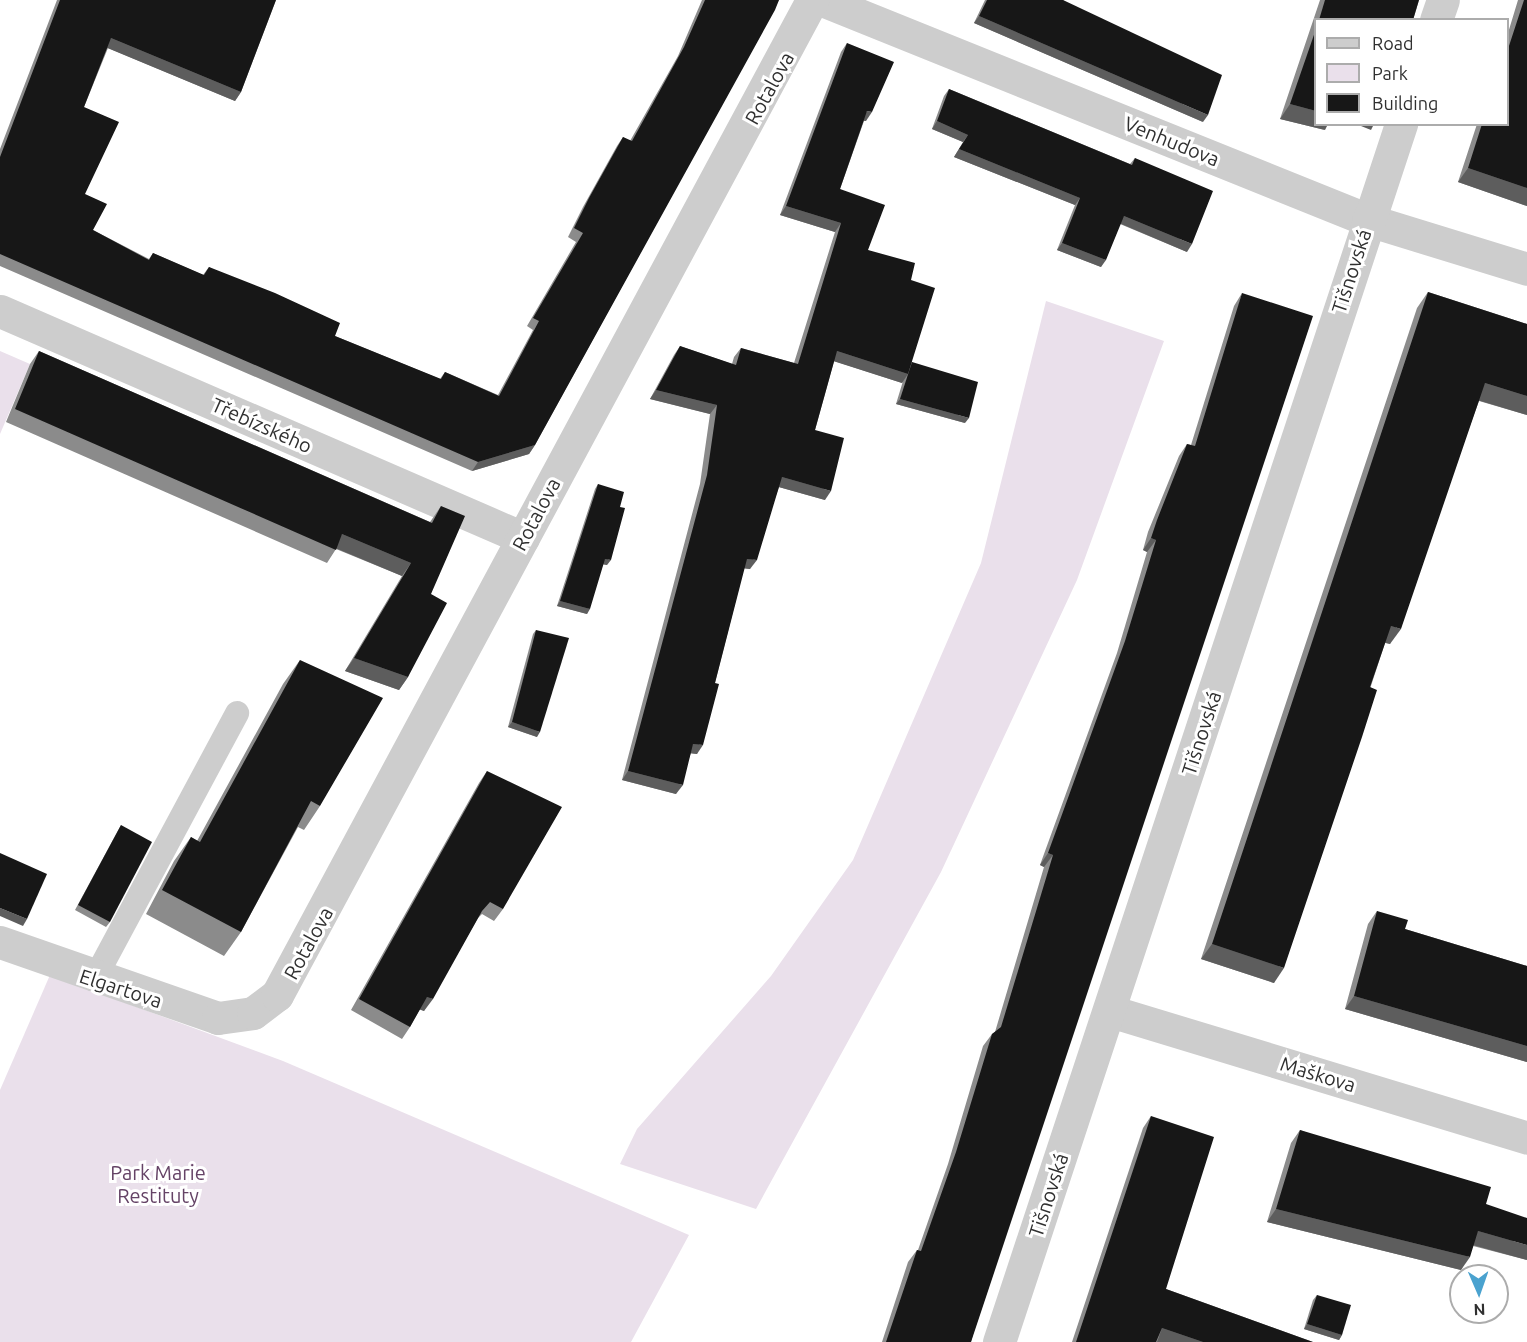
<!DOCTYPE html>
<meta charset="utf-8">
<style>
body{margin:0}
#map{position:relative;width:1527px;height:1342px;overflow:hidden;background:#fff;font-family:Ubuntu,sans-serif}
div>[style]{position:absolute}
.green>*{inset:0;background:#eae0eb}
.service>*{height:24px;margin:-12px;padding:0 12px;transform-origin:12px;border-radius:12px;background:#cdcdcd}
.minor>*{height:33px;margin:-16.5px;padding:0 16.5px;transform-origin:16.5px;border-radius:16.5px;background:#cdcdcd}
.wall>*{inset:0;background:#8b8b8b}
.shaded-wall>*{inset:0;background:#5d5d5d}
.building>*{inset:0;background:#171717}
span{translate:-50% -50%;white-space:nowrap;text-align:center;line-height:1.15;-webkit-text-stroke:6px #fff;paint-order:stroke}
.street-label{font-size:20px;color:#303030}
.park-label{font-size:20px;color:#654366}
.legend{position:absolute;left:1314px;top:18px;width:195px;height:108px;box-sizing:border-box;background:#fff;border:2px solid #acacac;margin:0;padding:8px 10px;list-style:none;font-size:18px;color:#303030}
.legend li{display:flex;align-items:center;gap:12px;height:30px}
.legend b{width:30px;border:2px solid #acacac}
.north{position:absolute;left:1449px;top:1264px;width:60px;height:60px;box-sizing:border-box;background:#fff;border:2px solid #acacac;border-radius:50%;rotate:178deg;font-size:16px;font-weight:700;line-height:24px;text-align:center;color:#303030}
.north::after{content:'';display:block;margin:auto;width:21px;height:27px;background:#4aa2cf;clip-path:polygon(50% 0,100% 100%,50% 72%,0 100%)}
</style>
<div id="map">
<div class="green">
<div style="clip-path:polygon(1046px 301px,1164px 341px,1077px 580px,941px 872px,756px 1209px,620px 1164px,637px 1129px,771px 976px,853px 860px,981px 563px)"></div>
<div style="clip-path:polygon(0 351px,30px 364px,0 434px)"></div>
<div style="clip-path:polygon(50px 975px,283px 1061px,689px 1235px,631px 1342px,0 1342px,0 1090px)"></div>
</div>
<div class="service">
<div style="left:94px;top:980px;width:303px;rotate:-61.8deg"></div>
</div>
<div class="minor">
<div style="left:822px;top:0;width:589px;rotate:21.95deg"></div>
<div style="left:1368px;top:220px;width:166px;rotate:17.1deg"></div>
<div style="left:1436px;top:20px;width:21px;rotate:-71deg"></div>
<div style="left:0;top:311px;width:570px;rotate:23.46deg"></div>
<div style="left:0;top:942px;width:231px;rotate:19.2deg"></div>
<div style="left:218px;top:1018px;width:35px;rotate:-8deg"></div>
<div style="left:253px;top:1013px;width:30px;rotate:-37deg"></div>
<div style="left:277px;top:995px;width:1130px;rotate:-61.73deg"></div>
<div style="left:1110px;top:1011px;width:436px;rotate:16.9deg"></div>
<div style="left:999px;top:1342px;width:1283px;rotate:-71.73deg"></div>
</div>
<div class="wall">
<div style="clip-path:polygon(57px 0,276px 0,241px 92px,235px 101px,108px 48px,84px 107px,85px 194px,93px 230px,149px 259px,153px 253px,203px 275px,209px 267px,335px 336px,440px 379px,445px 372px,498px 395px,533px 330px,527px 326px,576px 242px,568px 237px,583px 207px,617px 146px,623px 137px,630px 141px,678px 56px,702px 0,779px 0,535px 445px,529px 454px,472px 471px,0 266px,0 149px)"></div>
<div style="clip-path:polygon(985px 0,1063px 0,1203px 122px,974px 23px)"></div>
<div style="clip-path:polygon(1320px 0,1419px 0,1413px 20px,1316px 20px,1316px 124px,1325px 130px,1280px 119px)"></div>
<div style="clip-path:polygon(1518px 0,1527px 0,1527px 206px,1458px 182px,1477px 124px,1508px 124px,1508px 33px)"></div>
<div style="clip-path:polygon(847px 43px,866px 121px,864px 121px,840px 189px,868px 250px,911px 280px,912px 362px,965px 423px,896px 404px,903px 381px,902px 383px,834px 361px,815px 430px,825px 500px,779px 487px,750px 569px,744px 568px,697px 754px,691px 753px,676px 794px,622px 780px,700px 484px,710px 414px,650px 399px,674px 355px,680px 346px,732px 364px,734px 357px,741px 348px,794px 363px,835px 232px,780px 215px,841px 52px)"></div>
<div style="clip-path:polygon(949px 89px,1130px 164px,1135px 158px,1187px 252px,1120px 224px,1101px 267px,1057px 250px,1075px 205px,954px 157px,963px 142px,932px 129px,944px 96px)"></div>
<div style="clip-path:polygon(1428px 292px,1527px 324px,1527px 415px,1479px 401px,1390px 644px,1385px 643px,1274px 983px,1201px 959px,1417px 308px)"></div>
<div style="clip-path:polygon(1242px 293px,971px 1342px,882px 1342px,908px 1262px,917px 1250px,918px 1250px,948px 1164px,983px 1046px,992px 1034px,995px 1032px,1044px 867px,1040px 865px,1117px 653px,1147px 552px,1143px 550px,1148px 532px,1179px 456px,1187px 444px,1191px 445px,1234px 306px)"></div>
<div style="clip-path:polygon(39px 351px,430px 522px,441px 506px,431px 594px,408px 677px,399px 690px,345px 671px,402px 576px,336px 549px,327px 563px,6px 422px,30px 364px)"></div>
<div style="clip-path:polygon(598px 484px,620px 507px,607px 565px,603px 564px,587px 614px,557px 606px,595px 489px)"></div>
<div style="clip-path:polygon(536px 630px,537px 737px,508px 727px,533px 634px)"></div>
<div style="clip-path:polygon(300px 660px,320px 806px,304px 830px,298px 827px,241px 932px,224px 956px,146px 914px,174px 861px,191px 837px,197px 841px,283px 684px)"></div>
<div style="clip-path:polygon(487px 771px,503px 909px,494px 921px,482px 914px,478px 918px,424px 1011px,420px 1009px,410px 1027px,402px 1039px,351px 1010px,479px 783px)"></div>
<div style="clip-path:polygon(121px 825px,110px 922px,106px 927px,75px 910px)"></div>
<div style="clip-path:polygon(1377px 911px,1405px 929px,1527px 966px,1527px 1062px,1345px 1009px,1368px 924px)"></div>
<div style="clip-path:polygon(1151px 1116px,1166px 1289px,1313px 1342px,1072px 1342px,1143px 1128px)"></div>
<div style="clip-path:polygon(1300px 1130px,1486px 1204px,1527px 1260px,1473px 1246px,1461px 1270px,1267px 1222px,1291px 1143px)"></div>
<div style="clip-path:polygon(1317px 1295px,1342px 1335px,1339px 1340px,1304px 1329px,1313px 1300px)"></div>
</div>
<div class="shaded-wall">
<div style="clip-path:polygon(979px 16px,1208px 115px,1203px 122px,974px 23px)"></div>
<div style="clip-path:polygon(111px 38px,241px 92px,235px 101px,105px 47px)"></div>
<div style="clip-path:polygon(1290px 104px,1316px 111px,1316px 124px,1328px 124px,1325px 130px,1280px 119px)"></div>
<div style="clip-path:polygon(867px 111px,872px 112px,866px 121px,861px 120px)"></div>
<div style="clip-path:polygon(937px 121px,968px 135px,963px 142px,932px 129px)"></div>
<div style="clip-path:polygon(1356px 124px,1374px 124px,1371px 130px)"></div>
<div style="clip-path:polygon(959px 149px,1080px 198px,1075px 205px,954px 157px)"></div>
<div style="clip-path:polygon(1468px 168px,1527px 188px,1527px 206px,1458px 182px)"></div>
<div style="clip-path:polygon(786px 206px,841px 223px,835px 232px,780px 215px)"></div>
<div style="clip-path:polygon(1124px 216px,1192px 244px,1187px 252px,1119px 223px)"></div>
<div style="clip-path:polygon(1062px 243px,1106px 260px,1101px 267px,1057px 250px)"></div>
<div style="clip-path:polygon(837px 351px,908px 374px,902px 383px,830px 360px)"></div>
<div style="clip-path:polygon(1485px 383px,1527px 396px,1527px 415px,1474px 399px)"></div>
<div style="clip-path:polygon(656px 390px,717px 405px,710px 414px,650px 399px)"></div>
<div style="clip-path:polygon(900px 399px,969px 418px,965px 423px,896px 404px)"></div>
<div style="clip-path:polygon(535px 445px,529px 454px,472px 471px,478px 462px)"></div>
<div style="clip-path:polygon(782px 477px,831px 491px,825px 500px,775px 486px)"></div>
<div style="clip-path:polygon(342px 534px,411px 563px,402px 576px,333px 547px)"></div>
<div style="clip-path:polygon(1151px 538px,1156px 540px,1147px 552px,1143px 550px)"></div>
<div style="clip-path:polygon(605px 559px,611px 560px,607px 565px,601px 564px)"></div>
<div style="clip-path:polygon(747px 559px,757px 560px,750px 569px,740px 568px)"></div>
<div style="clip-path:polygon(560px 601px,590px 609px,587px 614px,557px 606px)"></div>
<div style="clip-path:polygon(1391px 626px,1401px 629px,1390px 644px,1380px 641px)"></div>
<div style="clip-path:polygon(354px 658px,408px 677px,399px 690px,345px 671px)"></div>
<div style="clip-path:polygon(512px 722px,540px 732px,537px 737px,508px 727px)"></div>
<div style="clip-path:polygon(693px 744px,703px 745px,697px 754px,687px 753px)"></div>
<div style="clip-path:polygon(628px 771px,683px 785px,676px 794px,622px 780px)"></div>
<div style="clip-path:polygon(1048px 853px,1053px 855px,1044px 867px,1040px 865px)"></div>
<div style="clip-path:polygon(0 908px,27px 919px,23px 926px,0 916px)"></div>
<div style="clip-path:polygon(1212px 944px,1284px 968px,1274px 983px,1201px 959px)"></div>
<div style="clip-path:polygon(1354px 996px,1527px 1046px,1527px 1062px,1345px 1009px)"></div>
<div style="clip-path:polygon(427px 997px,433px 999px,424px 1011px,418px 1009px)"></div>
<div style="clip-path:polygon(1276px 1209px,1470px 1257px,1461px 1270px,1267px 1222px)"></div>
<div style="clip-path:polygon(1478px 1231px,1527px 1245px,1527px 1260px,1469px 1244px)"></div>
<div style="clip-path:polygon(1307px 1324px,1342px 1335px,1339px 1340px,1304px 1329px)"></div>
<div style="clip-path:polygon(1162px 1328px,1203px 1342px,1157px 1342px)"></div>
</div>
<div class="building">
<div style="clip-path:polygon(60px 0,276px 0,241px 92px,111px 38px,84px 107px,119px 122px,85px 194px,107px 204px,93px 230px,149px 260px,153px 253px,204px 275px,209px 267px,275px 293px,340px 323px,335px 336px,441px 379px,445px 372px,499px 396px,539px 321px,533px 318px,583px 233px,574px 228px,589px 198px,623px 137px,632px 141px,684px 47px,705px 0,779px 0,775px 10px,535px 445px,478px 462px,0 254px,0 157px)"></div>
<div style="clip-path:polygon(987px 0,1063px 0,1222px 75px,1208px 115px,979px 16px)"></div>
<div style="clip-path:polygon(1325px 0,1419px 0,1413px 20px,1319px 20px)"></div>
<div style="clip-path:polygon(1524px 0,1527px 0,1527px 188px,1468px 168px,1482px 124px,1508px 124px,1508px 49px)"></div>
<div style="clip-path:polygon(1316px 29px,1316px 111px,1290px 104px)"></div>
<div style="clip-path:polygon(847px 43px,894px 62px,872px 112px,867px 111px,840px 189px,885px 205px,868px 250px,915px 263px,911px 280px,935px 288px,908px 374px,837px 351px,815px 430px,844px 438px,831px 491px,782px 477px,757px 560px,747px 559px,715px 683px,719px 684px,703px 745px,693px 744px,683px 785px,628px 771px,707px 475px,717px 405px,656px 390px,680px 346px,736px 365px,741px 348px,798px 364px,841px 223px,786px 206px)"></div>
<div style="clip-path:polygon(949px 89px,1132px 165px,1135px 158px,1213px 191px,1192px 244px,1124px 216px,1106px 260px,1062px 243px,1080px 198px,959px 149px,968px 135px,937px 121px)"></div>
<div style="clip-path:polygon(1428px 292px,1527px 324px,1527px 396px,1485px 383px,1401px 629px,1391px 626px,1370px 687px,1377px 690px,1362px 737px,1284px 968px,1212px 944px)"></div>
<div style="clip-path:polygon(1242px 293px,1313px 316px,971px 1342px,886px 1342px,917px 1250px,921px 1251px,956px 1152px,992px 1034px,1001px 1027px,1053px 855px,1048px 853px,1125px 641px,1156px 540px,1151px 538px,1157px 520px,1187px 444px,1195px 446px)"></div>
<div style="clip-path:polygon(39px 351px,432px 523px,441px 506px,465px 516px,431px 594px,447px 603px,408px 677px,354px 658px,411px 563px,342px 534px,336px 550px,15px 409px)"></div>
<div style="clip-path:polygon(912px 362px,978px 382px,969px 418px,900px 399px)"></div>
<div style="clip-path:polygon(598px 484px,624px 492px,620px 507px,625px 508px,611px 560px,605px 559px,590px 609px,560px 601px)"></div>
<div style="clip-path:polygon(536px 630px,569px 638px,540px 732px,512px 722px)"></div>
<div style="clip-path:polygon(300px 660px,383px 698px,320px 806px,311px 801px,241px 932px,162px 890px,191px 837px,200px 842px)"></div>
<div style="clip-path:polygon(487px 771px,562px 807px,503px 909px,490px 902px,482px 911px,433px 999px,427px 997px,410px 1027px,359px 999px)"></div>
<div style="clip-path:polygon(121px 825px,152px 842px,110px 922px,78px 905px)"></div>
<div style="clip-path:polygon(0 853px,47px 874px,27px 919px,0 908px)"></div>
<div style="clip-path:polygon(1377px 911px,1408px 920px,1405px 929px,1527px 966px,1527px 1046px,1354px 996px)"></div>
<div style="clip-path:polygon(1151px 1116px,1214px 1137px,1166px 1289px,1313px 1342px,1203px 1342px,1162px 1328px,1156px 1342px,1076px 1342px)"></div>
<div style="clip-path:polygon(1300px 1130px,1491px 1187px,1486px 1204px,1527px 1218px,1527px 1245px,1478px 1231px,1470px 1257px,1276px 1209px)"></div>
<div style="clip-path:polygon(1317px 1295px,1351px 1305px,1342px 1335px,1307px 1324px)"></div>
</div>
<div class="street-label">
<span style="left:769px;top:88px;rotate:-61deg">Rotalova</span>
<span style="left:1172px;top:141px;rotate:22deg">Venhudova</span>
<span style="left:1351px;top:271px;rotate:-72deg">Tišnovská</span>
<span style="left:262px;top:425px;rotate:24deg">Třebízského</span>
<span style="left:536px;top:514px;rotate:-62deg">Rotalova</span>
<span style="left:1201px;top:733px;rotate:-72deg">Tišnovská</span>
<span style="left:308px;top:943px;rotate:-61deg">Rotalova</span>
<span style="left:121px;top:988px;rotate:18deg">Elgartova</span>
<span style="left:1318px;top:1074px;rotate:17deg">Maškova</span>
<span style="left:1048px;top:1195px;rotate:-72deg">Tišnovská</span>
</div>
<div class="park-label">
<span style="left:158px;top:1184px">Park Marie<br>Restituty</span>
</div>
<ul class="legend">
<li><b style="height:8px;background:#cdcdcd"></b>Road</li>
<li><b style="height:16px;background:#eae0eb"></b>Park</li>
<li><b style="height:16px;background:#171717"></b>Building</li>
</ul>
<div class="north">N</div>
</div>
